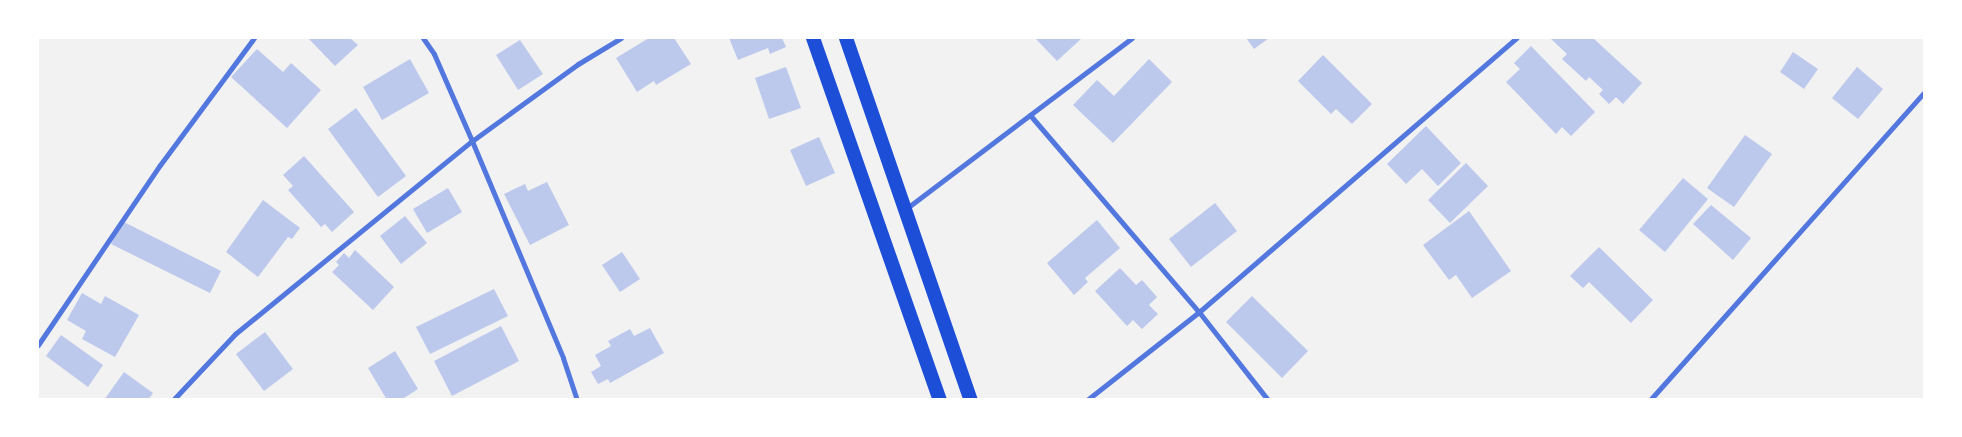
<!DOCTYPE html>
<style>
body{margin:0}
#map{position:relative;width:1962px;height:437px;overflow:hidden;background:#f2f2f2;font-family:"DejaVu Sans",sans-serif}
div>[style]{position:absolute}
.building>*{inset:0;background:#bdc9ec}
.minor>*{height:5px;margin:-2.5px;padding:0 2.5px;transform-origin:2.5px;border-radius:2.5px;background:#5277de}
.trunk>*{height:14px;margin:-7px;padding:0 7px;transform-origin:7px;border-radius:7px;background:#1d4ed8}
span{translate:-50% -50%;white-space:nowrap;text-align:center;line-height:1.15;-webkit-text-stroke:5px #fff;paint-order:stroke}
.frame{position:absolute;inset:0;border:39px solid #fff;pointer-events:none}
</style>
<div id="map">
<div class="building">
<div style="clip-path:polygon(308px 38px,350px 38px,358px 45px,335px 66px)"></div>
<div style="clip-path:polygon(649px 38px,674px 38px,691px 64px,656px 85px,654px 81px,637px 92px,616px 58px)"></div>
<div style="clip-path:polygon(729px 38px,782px 38px,786px 47px,770px 54px,768px 48px,738px 60px)"></div>
<div style="clip-path:polygon(1035px 38px,1082px 38px,1057px 61px)"></div>
<div style="clip-path:polygon(1246px 38px,1269px 38px,1254px 49px)"></div>
<div style="clip-path:polygon(1550px 38px,1593px 38px,1642px 83px,1623px 104px,1616px 97px,1609px 104px,1599px 94px,1603px 90px,1589px 77px,1586px 81px,1562px 59px,1567px 54px)"></div>
<div style="clip-path:polygon(520px 40px,543px 74px,518px 90px,496px 55px)"></div>
<div style="clip-path:polygon(1531px 46px,1595px 112px,1571px 136px,1562px 127px,1556px 134px,1506px 82px,1520px 69px,1514px 63px)"></div>
<div style="clip-path:polygon(257px 49px,283px 72px,291px 63px,321px 90px,287px 128px,231px 77px)"></div>
<div style="clip-path:polygon(1793px 52px,1818px 69px,1804px 89px,1780px 72px)"></div>
<div style="clip-path:polygon(1323px 55px,1372px 104px,1352px 124px,1336px 109px,1331px 114px,1298px 81px)"></div>
<div style="clip-path:polygon(410px 59px,429px 93px,382px 120px,363px 87px)"></div>
<div style="clip-path:polygon(1149px 59px,1172px 82px,1113px 143px,1073px 105px,1097px 80px,1114px 96px)"></div>
<div style="clip-path:polygon(786px 67px,801px 108px,769px 119px,755px 78px)"></div>
<div style="clip-path:polygon(1857px 67px,1883px 89px,1858px 119px,1832px 98px)"></div>
<div style="clip-path:polygon(356px 108px,406px 176px,378px 197px,328px 129px)"></div>
<div style="clip-path:polygon(1426px 126px,1461px 163px,1438px 186px,1422px 169px,1406px 184px,1387px 164px)"></div>
<div style="clip-path:polygon(1745px 135px,1772px 154px,1734px 207px,1707px 188px)"></div>
<div style="clip-path:polygon(819px 137px,835px 173px,806px 186px,790px 150px)"></div>
<div style="clip-path:polygon(304px 156px,354px 212px,332px 232px,325px 224px,321px 227px,288px 190px,293px 186px,283px 175px)"></div>
<div style="clip-path:polygon(1466px 163px,1488px 186px,1450px 223px,1428px 200px)"></div>
<div style="clip-path:polygon(1683px 178px,1708px 199px,1665px 252px,1639px 230px)"></div>
<div style="clip-path:polygon(547px 182px,569px 225px,530px 245px,504px 194px,525px 184px,528px 191px)"></div>
<div style="clip-path:polygon(448px 188px,462px 212px,427px 233px,413px 209px)"></div>
<div style="clip-path:polygon(263px 200px,300px 228px,292px 239px,288px 237px,258px 277px,226px 252px)"></div>
<div style="clip-path:polygon(1215px 203px,1237px 231px,1191px 267px,1169px 239px)"></div>
<div style="clip-path:polygon(1711px 205px,1751px 238px,1733px 260px,1693px 224px)"></div>
<div style="clip-path:polygon(1469px 211px,1511px 271px,1472px 298px,1456px 275px,1449px 280px,1423px 245px)"></div>
<div style="clip-path:polygon(405px 216px,427px 243px,401px 264px,380px 236px)"></div>
<div style="clip-path:polygon(1097px 220px,1120px 248px,1085px 278px,1088px 282px,1074px 295px,1047px 263px)"></div>
<div style="clip-path:polygon(122px 221px,221px 271px,210px 293px,111px 244px)"></div>
<div style="clip-path:polygon(1599px 247px,1653px 300px,1631px 323px,1589px 282px,1583px 288px,1570px 276px)"></div>
<div style="clip-path:polygon(355px 250px,394px 287px,373px 310px,332px 272px,339px 265px,336px 262px,344px 253px,349px 258px)"></div>
<div style="clip-path:polygon(622px 252px,640px 279px,620px 292px,602px 265px)"></div>
<div style="clip-path:polygon(1120px 268px,1136px 285px,1142px 280px,1157px 297px,1149px 305px,1158px 314px,1142px 329px,1133px 320px,1127px 326px,1095px 291px)"></div>
<div style="clip-path:polygon(494px 289px,508px 316px,430px 354px,416px 327px)"></div>
<div style="clip-path:polygon(82px 293px,101px 304px,105px 296px,139px 315px,115px 357px,82px 339px,86px 331px,67px 320px)"></div>
<div style="clip-path:polygon(1252px 296px,1308px 351px,1282px 378px,1226px 322px)"></div>
<div style="clip-path:polygon(501px 326px,519px 361px,452px 396px,434px 361px)"></div>
<div style="clip-path:polygon(650px 328px,664px 353px,610px 383px,608px 379px,598px 384px,591px 372px,601px 366px,595px 355px,611px 346px,608px 341px,630px 329px,634px 336px)"></div>
<div style="clip-path:polygon(265px 332px,293px 369px,264px 391px,236px 354px)"></div>
<div style="clip-path:polygon(61px 335px,103px 365px,88px 387px,46px 356px)"></div>
<div style="clip-path:polygon(395px 351px,418px 389px,401px 400px,387px 400px,368px 368px)"></div>
<div style="clip-path:polygon(124px 372px,153px 393px,148px 400px,104px 400px)"></div>
</div>
<div class="minor">
<div style="left:423px;top:38px;width:19px;rotate:55deg"></div>
<div style="left:434px;top:54px;width:95px;rotate:66.4deg"></div>
<div style="left:472px;top:141px;width:235px;rotate:67.2deg"></div>
<div style="left:563px;top:358px;width:44px;rotate:71.6deg"></div>
<div style="left:1030px;top:115px;width:260px;rotate:49.4deg"></div>
<div style="left:1199px;top:312px;width:112px;rotate:51.9deg"></div>
<div style="left:907px;top:208px;width:282px;rotate:-37.1deg"></div>
<div style="left:38px;top:345px;width:217px;rotate:-55.9deg"></div>
<div style="left:160px;top:165px;width:158px;rotate:-53.5deg"></div>
<div style="left:173px;top:400px;width:91px;rotate:-46.8deg"></div>
<div style="left:235px;top:334px;width:306px;rotate:-39.2deg"></div>
<div style="left:472px;top:141px;width:131px;rotate:-36deg"></div>
<div style="left:578px;top:64px;width:50px;rotate:-31.2deg"></div>
<div style="left:1087px;top:400px;width:142px;rotate:-38.2deg"></div>
<div style="left:1199px;top:312px;width:419px;rotate:-40.8deg"></div>
<div style="left:1650px;top:400px;width:411px;rotate:-48.3deg"></div>
</div>
<div class="trunk">
<div style="left:813px;top:38px;width:384px;rotate:70.7deg"></div>
<div style="left:846px;top:38px;width:383px;rotate:71deg"></div>
</div>
<div class="frame"></div>
</div>
